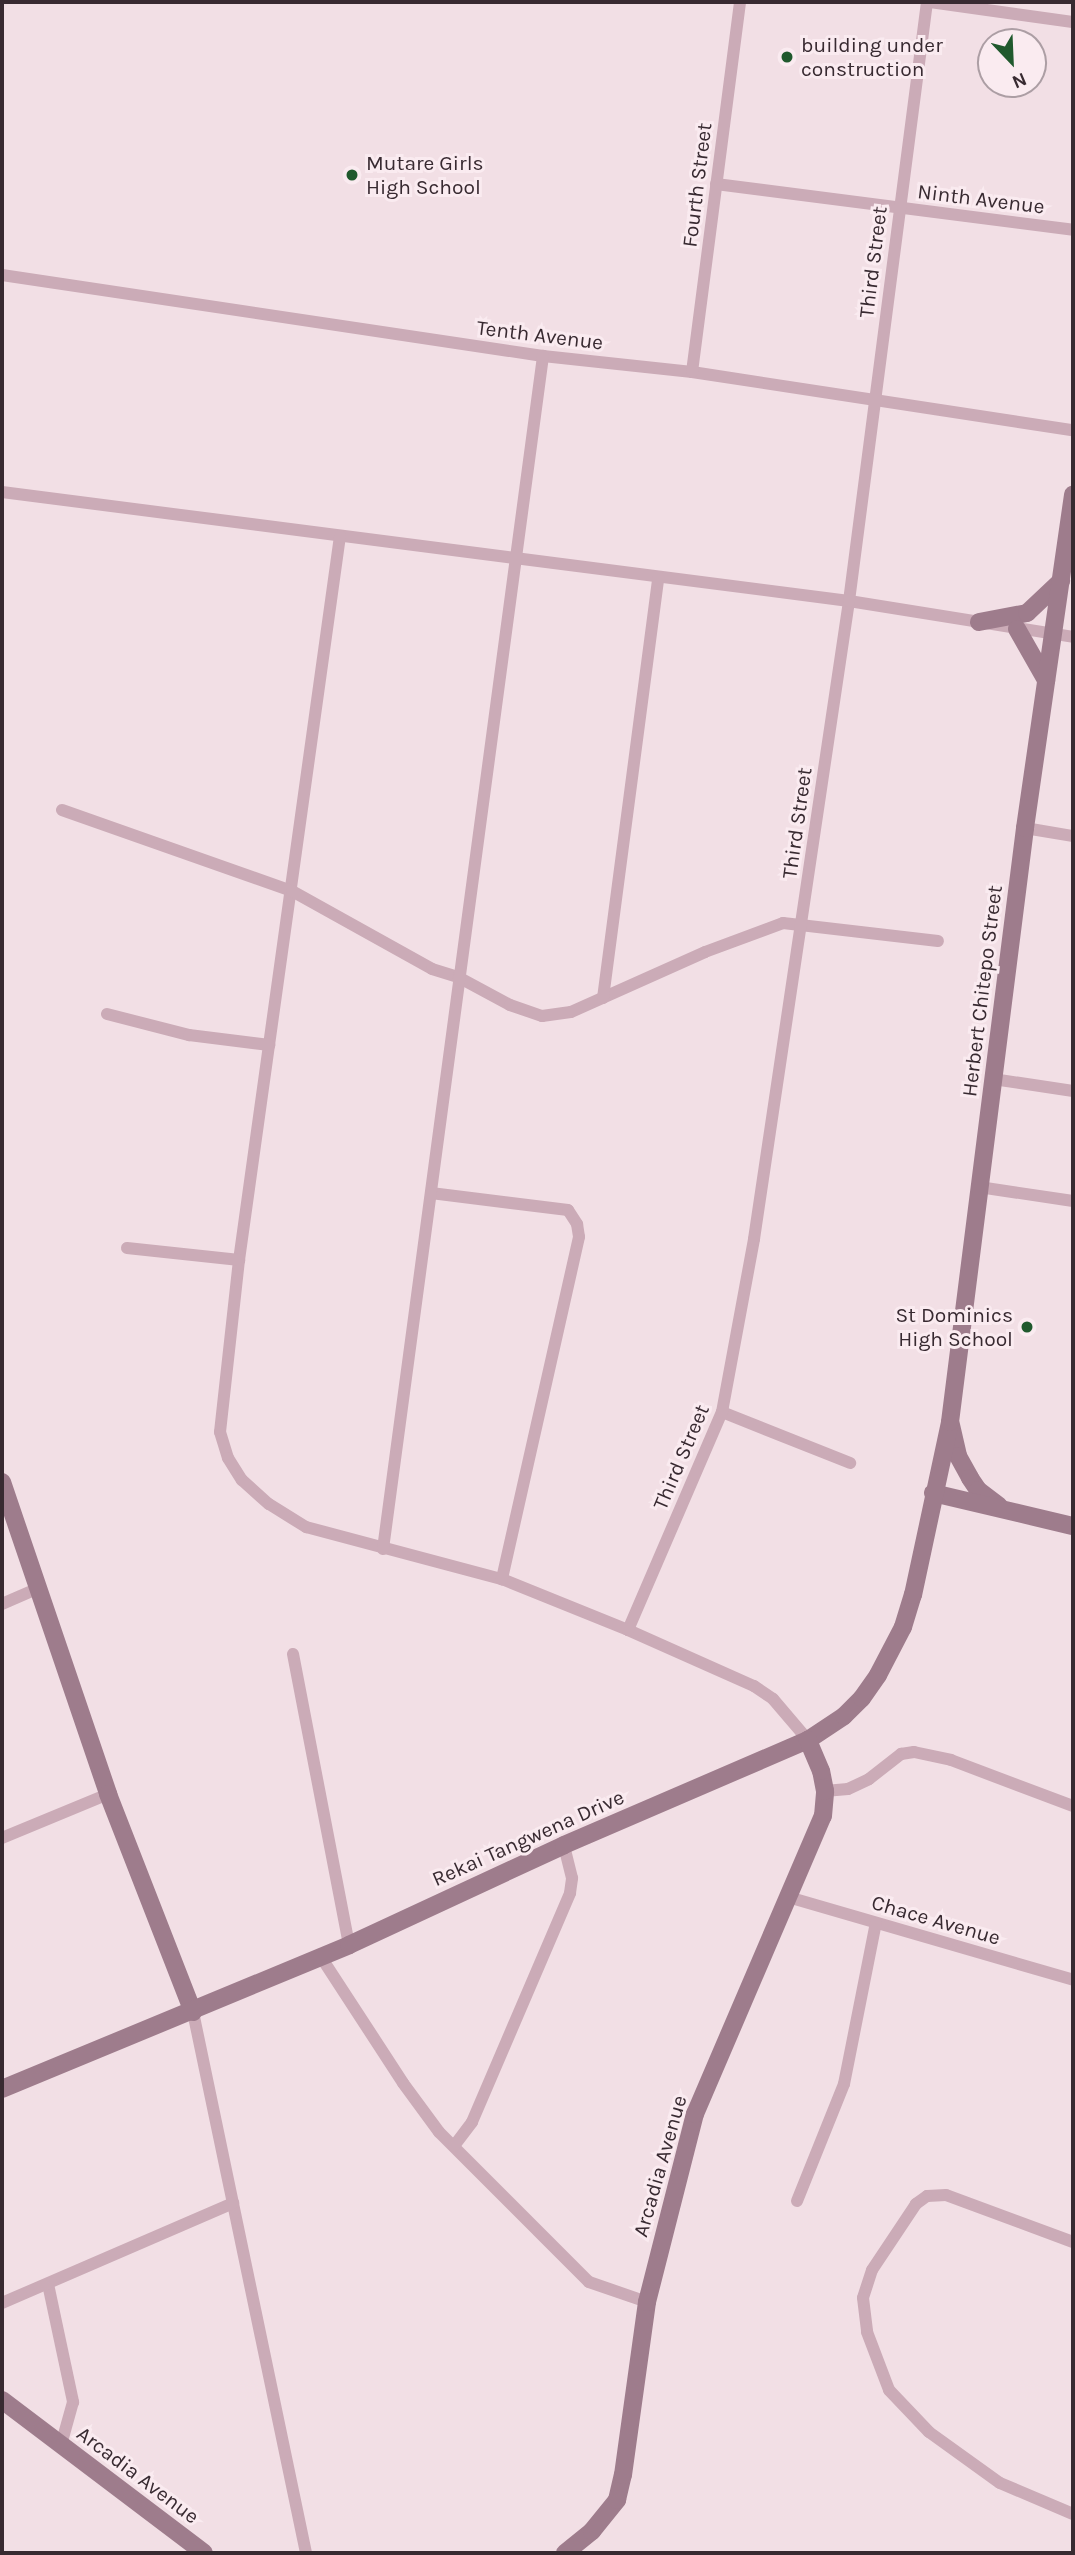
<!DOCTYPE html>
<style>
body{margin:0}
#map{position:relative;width:1075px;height:2555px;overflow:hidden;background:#f2dfe5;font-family:Karla,sans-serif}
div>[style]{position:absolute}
.street>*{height:12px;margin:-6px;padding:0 6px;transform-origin:6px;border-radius:6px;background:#cbabb7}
.secondary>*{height:18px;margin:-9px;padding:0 9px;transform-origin:9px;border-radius:9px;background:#9e7c8c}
.dots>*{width:19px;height:19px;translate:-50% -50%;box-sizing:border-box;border:4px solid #faebf0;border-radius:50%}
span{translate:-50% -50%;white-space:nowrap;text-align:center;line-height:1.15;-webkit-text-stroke:6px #faebf0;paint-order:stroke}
.poi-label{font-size:21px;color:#382a31}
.left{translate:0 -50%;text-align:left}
.right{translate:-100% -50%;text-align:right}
.street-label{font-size:21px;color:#382a31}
.frame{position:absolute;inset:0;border:4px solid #382a31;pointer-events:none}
.north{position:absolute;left:977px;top:28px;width:70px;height:70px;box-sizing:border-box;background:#faebf0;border:2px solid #ac9ea4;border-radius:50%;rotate:157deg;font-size:19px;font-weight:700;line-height:28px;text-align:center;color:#382a31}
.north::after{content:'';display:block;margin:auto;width:24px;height:32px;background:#20592d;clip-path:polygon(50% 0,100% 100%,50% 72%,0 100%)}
</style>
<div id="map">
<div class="street">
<div style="left:930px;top:2px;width:144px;rotate:8deg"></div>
<div style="left:716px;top:184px;width:360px;rotate:7.3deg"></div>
<div style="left:2px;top:275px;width:547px;rotate:8.52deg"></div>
<div style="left:543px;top:356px;width:150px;rotate:6.1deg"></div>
<div style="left:692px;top:372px;width:385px;rotate:8.7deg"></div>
<div style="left:692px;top:372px;width:373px;rotate:-82.6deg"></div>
<div style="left:2px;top:492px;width:854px;rotate:7.33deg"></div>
<div style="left:849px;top:601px;width:227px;rotate:9.1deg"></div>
<div style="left:340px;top:536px;width:731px;rotate:97.94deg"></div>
<div style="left:239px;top:1260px;width:173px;rotate:96.3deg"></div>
<div style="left:220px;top:1432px;width:27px;rotate:73deg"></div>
<div style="left:228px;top:1458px;width:26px;rotate:58deg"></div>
<div style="left:242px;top:1480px;width:36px;rotate:42deg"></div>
<div style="left:269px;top:1504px;width:44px;rotate:31.9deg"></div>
<div style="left:306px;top:1527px;width:203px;rotate:14.9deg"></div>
<div style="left:502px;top:1579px;width:136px;rotate:22deg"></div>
<div style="left:628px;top:1630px;width:138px;rotate:24deg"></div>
<div style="left:754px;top:1686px;width:23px;rotate:34deg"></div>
<div style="left:773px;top:1699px;width:54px;rotate:49.5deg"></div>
<div style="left:62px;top:810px;width:244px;rotate:19.4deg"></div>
<div style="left:292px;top:891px;width:160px;rotate:29.1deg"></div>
<div style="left:432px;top:969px;width:27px;rotate:17deg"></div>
<div style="left:458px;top:977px;width:59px;rotate:28.3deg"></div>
<div style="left:510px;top:1005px;width:34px;rotate:19deg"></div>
<div style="left:542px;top:1016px;width:29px;rotate:-8deg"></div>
<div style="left:571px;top:1012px;width:147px;rotate:-24.1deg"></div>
<div style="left:705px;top:952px;width:83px;rotate:-20.4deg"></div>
<div style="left:783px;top:923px;width:156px;rotate:6.6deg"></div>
<div style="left:1025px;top:828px;width:49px;rotate:9.5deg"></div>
<div style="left:603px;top:998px;width:424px;rotate:-82.5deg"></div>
<div style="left:107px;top:1014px;width:85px;rotate:14.4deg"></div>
<div style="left:189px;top:1035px;width:81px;rotate:7.1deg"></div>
<div style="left:993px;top:1079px;width:81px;rotate:8.5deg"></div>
<div style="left:979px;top:1187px;width:95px;rotate:8.5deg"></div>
<div style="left:431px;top:1193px;width:138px;rotate:7.1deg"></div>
<div style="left:568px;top:1210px;width:17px;rotate:57deg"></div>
<div style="left:577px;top:1224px;width:13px;rotate:81deg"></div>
<div style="left:579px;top:1237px;width:351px;rotate:102.7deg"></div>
<div style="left:127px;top:1248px;width:113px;rotate:6.1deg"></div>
<div style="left:722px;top:1412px;width:138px;rotate:21.7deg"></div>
<div style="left:383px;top:1549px;width:1204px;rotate:-82.36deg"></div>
<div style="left:2px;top:1604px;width:40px;rotate:-23.4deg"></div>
<div style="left:628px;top:1630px;width:237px;rotate:-66.7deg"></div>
<div style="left:722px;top:1412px;width:176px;rotate:-79.5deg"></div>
<div style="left:754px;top:1239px;width:645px;rotate:-81.53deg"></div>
<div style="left:849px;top:601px;width:604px;rotate:-82.58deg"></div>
<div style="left:293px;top:1654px;width:296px;rotate:79.1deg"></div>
<div style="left:825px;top:1791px;width:23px;rotate:-5deg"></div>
<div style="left:848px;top:1789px;width:23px;rotate:-25deg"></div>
<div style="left:869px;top:1779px;width:41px;rotate:-38deg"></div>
<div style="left:901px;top:1754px;width:13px;rotate:-9deg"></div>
<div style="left:914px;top:1752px;width:38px;rotate:12deg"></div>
<div style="left:951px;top:1760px;width:130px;rotate:20.7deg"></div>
<div style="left:2px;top:1838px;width:115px;rotate:-22.5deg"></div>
<div style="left:788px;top:1897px;width:297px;rotate:16.2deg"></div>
<div style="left:321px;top:1957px;width:150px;rotate:56.9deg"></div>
<div style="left:403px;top:2083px;width:61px;rotate:53.7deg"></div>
<div style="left:439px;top:2132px;width:212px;rotate:45deg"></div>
<div style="left:589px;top:2282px;width:61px;rotate:19deg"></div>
<div style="left:193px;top:2012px;width:553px;rotate:78.2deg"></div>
<div style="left:454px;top:2146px;width:30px;rotate:-53deg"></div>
<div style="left:472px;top:2122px;width:249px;rotate:-66.8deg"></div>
<div style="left:570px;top:1893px;width:15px;rotate:-82deg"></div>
<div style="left:572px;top:1878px;width:34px;rotate:-104deg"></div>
<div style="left:797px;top:2201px;width:126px;rotate:-68.1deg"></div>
<div style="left:844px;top:2084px;width:164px;rotate:-78.8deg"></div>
<div style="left:1073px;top:2242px;width:135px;rotate:-159.7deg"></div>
<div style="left:946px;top:2195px;width:19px;rotate:177deg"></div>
<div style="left:927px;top:2196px;width:14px;rotate:144deg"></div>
<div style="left:916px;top:2204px;width:79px;rotate:123.7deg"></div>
<div style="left:872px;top:2270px;width:29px;rotate:108deg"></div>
<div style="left:863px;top:2298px;width:34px;rotate:83deg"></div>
<div style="left:867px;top:2332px;width:62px;rotate:69.2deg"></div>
<div style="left:889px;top:2390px;width:58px;rotate:46.4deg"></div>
<div style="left:929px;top:2432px;width:87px;rotate:35.7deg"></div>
<div style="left:1000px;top:2483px;width:79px;rotate:23deg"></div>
<div style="left:48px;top:2284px;width:121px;rotate:78deg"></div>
<div style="left:73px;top:2402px;width:45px;rotate:105.6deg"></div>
<div style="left:2px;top:2303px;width:252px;rotate:-23.4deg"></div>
</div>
<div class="secondary">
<div style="left:979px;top:622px;width:49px;rotate:-10.6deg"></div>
<div style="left:1027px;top:613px;width:47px;rotate:-43.3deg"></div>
<div style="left:1017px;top:629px;width:59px;rotate:60.4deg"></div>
<div style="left:951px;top:1425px;width:32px;rotate:77deg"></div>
<div style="left:958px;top:1456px;width:25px;rotate:61deg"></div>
<div style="left:970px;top:1478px;width:14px;rotate:56deg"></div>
<div style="left:978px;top:1490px;width:26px;rotate:37deg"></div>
<div style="left:2px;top:1482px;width:330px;rotate:71.2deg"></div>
<div style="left:108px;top:1794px;width:234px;rotate:68.7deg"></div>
<div style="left:933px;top:1493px;width:144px;rotate:13.3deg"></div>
<div style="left:2px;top:2089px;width:376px;rotate:-22.5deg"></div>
<div style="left:349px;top:1945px;width:237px;rotate:-24.9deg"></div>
<div style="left:564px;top:1845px;width:266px;rotate:-23.3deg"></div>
<div style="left:808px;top:1740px;width:43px;rotate:-33.7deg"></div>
<div style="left:844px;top:1716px;width:25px;rotate:-45deg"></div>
<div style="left:862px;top:1698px;width:28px;rotate:-55deg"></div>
<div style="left:878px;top:1675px;width:54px;rotate:-62.5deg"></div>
<div style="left:903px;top:1627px;width:34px;rotate:-73deg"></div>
<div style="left:913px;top:1595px;width:177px;rotate:-77.9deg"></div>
<div style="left:950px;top:1422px;width:599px;rotate:-82.8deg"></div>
<div style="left:1025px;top:828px;width:337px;rotate:-81.8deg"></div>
<div style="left:2px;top:2400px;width:253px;rotate:37.1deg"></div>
<div style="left:565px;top:2553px;width:35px;rotate:-39deg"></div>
<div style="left:592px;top:2531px;width:40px;rotate:-51deg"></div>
<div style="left:617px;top:2500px;width:26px;rotate:-77deg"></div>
<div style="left:623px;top:2475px;width:175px;rotate:-82.1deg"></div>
<div style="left:647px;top:2302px;width:194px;rotate:-75.7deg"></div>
<div style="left:695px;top:2114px;width:324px;rotate:-66.8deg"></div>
<div style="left:823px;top:1816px;width:25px;rotate:-85deg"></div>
<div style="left:825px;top:1791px;width:20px;rotate:-101deg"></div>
<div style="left:821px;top:1771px;width:34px;rotate:-113deg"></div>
</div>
<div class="dots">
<div style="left:787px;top:57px;background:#20592d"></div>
<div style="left:352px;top:175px;background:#20592d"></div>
<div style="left:1027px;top:1327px;background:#20592d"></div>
</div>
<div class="poi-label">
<span class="left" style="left:801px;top:57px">building under<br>construction</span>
<span class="left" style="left:366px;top:175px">Mutare Girls<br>High School</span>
<span class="right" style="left:1013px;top:1327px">St Dominics<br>High School</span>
</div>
<div class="street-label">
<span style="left:697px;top:185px;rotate:-83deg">Fourth Street</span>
<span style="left:981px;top:199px;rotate:7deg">Ninth Avenue</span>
<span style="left:873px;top:262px;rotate:-83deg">Third Street</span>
<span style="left:540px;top:335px;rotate:7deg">Tenth Avenue</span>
<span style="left:797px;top:823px;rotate:-82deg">Third Street</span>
<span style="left:982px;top:991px;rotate:-83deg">Herbert Chitepo Street</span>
<span style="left:681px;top:1457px;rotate:-67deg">Third Street</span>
<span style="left:528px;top:1838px;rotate:-24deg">Rekai Tangwena Drive</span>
<span style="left:936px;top:1920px;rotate:16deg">Chace Avenue</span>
<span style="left:660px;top:2166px;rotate:-74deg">Arcadia Avenue</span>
<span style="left:138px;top:2475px;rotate:37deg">Arcadia Avenue</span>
</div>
<div class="frame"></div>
<div class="north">N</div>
</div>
